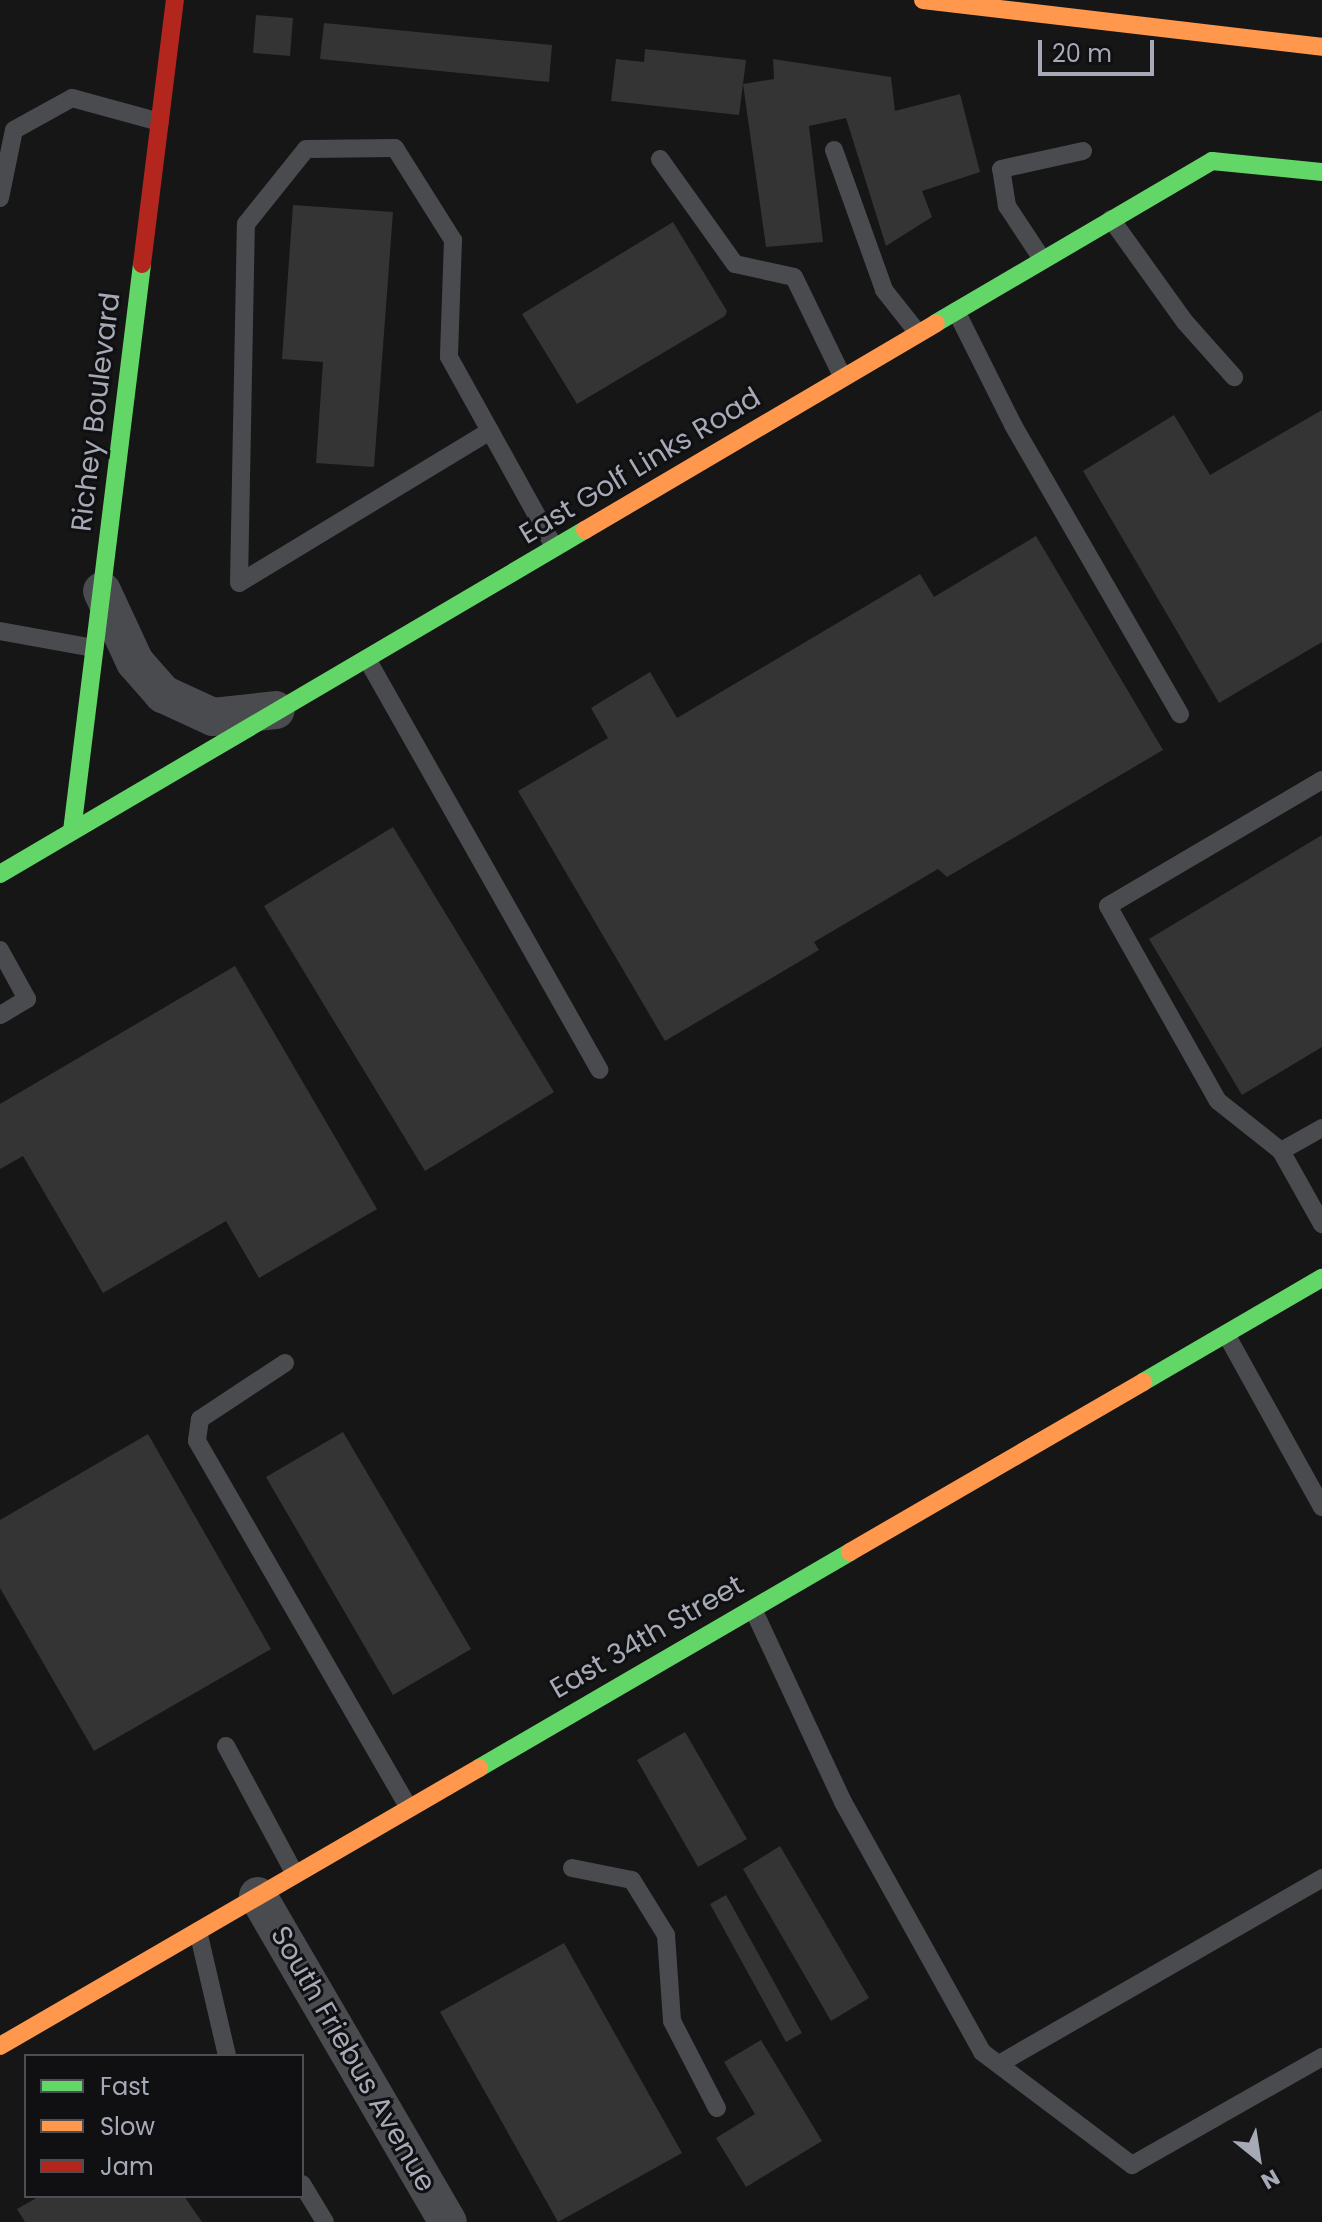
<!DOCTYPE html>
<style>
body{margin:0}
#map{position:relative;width:1322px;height:2222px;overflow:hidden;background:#161616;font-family:Poppins,sans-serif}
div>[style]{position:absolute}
.building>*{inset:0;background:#343435}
.lane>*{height:18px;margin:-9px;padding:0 9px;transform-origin:9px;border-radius:9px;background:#4a4b4f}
.street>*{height:38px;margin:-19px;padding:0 19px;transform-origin:19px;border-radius:19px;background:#4a4b4f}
.fast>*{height:18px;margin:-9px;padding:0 9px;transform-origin:9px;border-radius:9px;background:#63d668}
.slow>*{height:18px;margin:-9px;padding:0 9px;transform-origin:9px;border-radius:9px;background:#ff974d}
.jam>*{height:18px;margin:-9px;padding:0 9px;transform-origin:9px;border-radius:9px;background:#b3261e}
span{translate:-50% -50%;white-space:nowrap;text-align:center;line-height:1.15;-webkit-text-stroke:6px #101012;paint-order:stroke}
.street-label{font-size:28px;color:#a6aab7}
.legend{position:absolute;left:24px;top:2054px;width:280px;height:144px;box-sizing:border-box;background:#101012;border:2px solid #4c4e54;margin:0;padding:10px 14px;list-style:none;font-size:24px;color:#a6aab7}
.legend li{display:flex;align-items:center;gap:16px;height:40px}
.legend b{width:40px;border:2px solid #4c4e54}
.north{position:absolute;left:1218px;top:2118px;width:80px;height:80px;-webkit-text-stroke:6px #101012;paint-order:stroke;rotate:150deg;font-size:22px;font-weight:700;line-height:32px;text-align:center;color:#a6aab7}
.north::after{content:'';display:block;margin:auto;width:28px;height:36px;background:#a6aab7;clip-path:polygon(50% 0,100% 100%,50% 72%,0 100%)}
.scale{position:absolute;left:1038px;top:40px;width:116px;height:36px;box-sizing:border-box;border:4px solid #a6aab7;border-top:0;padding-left:10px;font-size:24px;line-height:28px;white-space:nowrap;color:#a6aab7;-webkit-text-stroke:6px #101012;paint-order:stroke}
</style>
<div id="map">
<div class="building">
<div style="clip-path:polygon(256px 15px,293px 18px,290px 56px,253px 53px)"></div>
<div style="clip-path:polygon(324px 23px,552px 45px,549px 82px,320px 59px)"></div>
<div style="clip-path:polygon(645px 49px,746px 60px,743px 84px,774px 79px,773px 59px,891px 77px,895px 111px,960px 94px,980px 172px,922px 191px,932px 217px,886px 246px,846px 118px,809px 126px,823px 242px,766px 247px,743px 84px,739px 115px,611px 101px,616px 59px,644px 62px)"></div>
<div style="clip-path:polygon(293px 205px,393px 212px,374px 467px,316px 463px,323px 362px,282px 359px)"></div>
<div style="clip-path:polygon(673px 222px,727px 311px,725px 316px,577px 404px,522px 314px)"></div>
<div style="clip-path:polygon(1322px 410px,1322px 642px,1219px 703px,1083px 471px,1174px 415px,1210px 475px)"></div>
<div style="clip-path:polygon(1036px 536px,1163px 750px,947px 877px,938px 869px,814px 942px,819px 950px,665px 1041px,518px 791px,608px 738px,591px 708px,650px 672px,677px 718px,920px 574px,934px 597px)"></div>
<div style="clip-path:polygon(393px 827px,554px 1092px,425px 1171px,264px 906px)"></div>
<div style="clip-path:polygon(1322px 835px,1322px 1047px,1242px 1095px,1149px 939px)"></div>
<div style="clip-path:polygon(235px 966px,377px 1209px,259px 1278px,226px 1221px,103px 1293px,23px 1156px,0 1169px,0 1104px)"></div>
<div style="clip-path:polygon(343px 1432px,471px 1649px,393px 1695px,266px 1477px)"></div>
<div style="clip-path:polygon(148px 1434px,271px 1649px,94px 1751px,0 1588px,0 1520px)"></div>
<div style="clip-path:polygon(685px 1732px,747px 1839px,698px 1867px,637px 1760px)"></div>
<div style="clip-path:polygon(780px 1846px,869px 1998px,831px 2021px,743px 1869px)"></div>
<div style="clip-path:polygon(726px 1895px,802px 2033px,786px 2042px,710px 1904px)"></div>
<div style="clip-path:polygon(564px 1943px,682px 2153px,558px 2222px,440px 2012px)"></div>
<div style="clip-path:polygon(761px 2040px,822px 2141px,746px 2187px,716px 2138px,755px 2114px,724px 2062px)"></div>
<div style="clip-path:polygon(40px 2196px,184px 2196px,202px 2222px,25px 2222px,17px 2209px)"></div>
</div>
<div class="lane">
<div style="left:834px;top:150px;width:149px;rotate:70.3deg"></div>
<div style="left:884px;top:290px;width:55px;rotate:51.7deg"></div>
<div style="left:660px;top:159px;width:129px;rotate:54.5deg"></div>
<div style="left:735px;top:264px;width:60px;rotate:12.4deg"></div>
<div style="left:794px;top:277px;width:112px;rotate:64.1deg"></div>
<div style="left:0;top:198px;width:69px;rotate:-78.4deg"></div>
<div style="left:14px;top:130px;width:66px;rotate:-28.9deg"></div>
<div style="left:72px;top:98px;width:91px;rotate:15.3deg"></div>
<div style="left:1111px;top:219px;width:127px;rotate:54.3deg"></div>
<div style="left:1185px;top:322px;width:74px;rotate:48.3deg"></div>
<div style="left:1042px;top:259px;width:64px;rotate:-123.4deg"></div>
<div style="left:1007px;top:206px;width:37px;rotate:-99deg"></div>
<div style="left:1001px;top:169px;width:84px;rotate:-12.4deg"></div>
<div style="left:956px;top:311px;width:127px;rotate:63.4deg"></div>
<div style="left:1013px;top:425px;width:334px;rotate:60deg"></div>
<div style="left:490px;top:431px;width:293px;rotate:148.8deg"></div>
<div style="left:239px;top:583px;width:359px;rotate:-88.9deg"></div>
<div style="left:246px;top:224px;width:96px;rotate:-51.3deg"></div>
<div style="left:306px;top:149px;width:89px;rotate:-0.6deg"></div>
<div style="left:395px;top:148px;width:109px;rotate:57.8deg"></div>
<div style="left:453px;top:240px;width:117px;rotate:92deg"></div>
<div style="left:449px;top:357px;width:218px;rotate:61deg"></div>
<div style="left:0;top:631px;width:96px;rotate:10.3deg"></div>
<div style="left:367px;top:659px;width:472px;rotate:60.5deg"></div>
<div style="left:1322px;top:780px;width:248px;rotate:149.5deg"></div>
<div style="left:1108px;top:906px;width:224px;rotate:60.6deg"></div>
<div style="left:1218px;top:1101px;width:80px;rotate:38.4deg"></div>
<div style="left:1281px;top:1151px;width:84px;rotate:60.7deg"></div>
<div style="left:0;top:950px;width:56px;rotate:61.1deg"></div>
<div style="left:27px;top:999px;width:31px;rotate:149deg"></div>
<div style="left:1281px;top:1151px;width:47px;rotate:-29.3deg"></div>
<div style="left:1226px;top:1334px;width:198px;rotate:61deg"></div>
<div style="left:285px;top:1363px;width:102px;rotate:146.6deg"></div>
<div style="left:200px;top:1419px;width:22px;rotate:98deg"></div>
<div style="left:197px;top:1441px;width:424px;rotate:60deg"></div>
<div style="left:753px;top:1609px;width:213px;rotate:65deg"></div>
<div style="left:843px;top:1802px;width:286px;rotate:60.9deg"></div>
<div style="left:982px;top:2052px;width:188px;rotate:37deg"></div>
<div style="left:1132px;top:2165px;width:219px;rotate:-29.6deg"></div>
<div style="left:226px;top:1746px;width:145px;rotate:61.7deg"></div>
<div style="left:572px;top:1868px;width:61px;rotate:11.3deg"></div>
<div style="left:632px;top:1880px;width:65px;rotate:58.3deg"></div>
<div style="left:666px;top:1935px;width:86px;rotate:86deg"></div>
<div style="left:672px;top:2021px;width:98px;rotate:62.7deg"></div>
<div style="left:198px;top:1931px;width:128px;rotate:76.9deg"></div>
<div style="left:999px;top:2064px;width:373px;rotate:-29.9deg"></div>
<div style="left:302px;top:2184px;width:44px;rotate:58.8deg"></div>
</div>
<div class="street">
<div style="left:102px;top:591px;width:78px;rotate:65.1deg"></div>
<div style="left:135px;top:662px;width:43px;rotate:48.8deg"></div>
<div style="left:163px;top:694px;width:55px;rotate:24.7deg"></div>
<div style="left:213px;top:717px;width:63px;rotate:-6.3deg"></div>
<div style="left:258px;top:1896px;width:377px;rotate:59.8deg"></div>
</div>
<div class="fast">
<div style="left:936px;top:323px;width:320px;rotate:-30.4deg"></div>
<div style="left:1212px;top:161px;width:111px;rotate:5.7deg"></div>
<div style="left:72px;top:831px;width:571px;rotate:-82.96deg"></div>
<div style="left:0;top:874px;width:679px;rotate:-30.46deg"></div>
<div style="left:1143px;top:1382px;width:207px;rotate:-30.2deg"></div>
<div style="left:479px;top:1768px;width:429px;rotate:-30.2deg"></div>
</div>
<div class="slow">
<div style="left:923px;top:0;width:402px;rotate:6.7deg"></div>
<div style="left:585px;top:530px;width:407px;rotate:-30.5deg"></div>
<div style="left:850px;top:1552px;width:339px;rotate:-30.1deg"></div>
<div style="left:0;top:2046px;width:554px;rotate:-30.13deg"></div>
</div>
<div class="jam">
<div style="left:142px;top:264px;width:266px;rotate:-82.9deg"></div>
</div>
<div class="street-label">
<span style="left:96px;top:412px;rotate:-83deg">Richey Boulevard</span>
<span style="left:640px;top:466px;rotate:-31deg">East Golf Links Road</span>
<span style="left:647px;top:1637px;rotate:-30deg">East 34th Street</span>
<span style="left:353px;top:2059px;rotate:60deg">South Friebus Avenue</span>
</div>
<ul class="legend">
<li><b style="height:10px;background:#63d668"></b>Fast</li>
<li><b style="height:10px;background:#ff974d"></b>Slow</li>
<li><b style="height:10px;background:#b3261e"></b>Jam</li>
</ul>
<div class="north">N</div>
<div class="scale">20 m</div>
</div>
